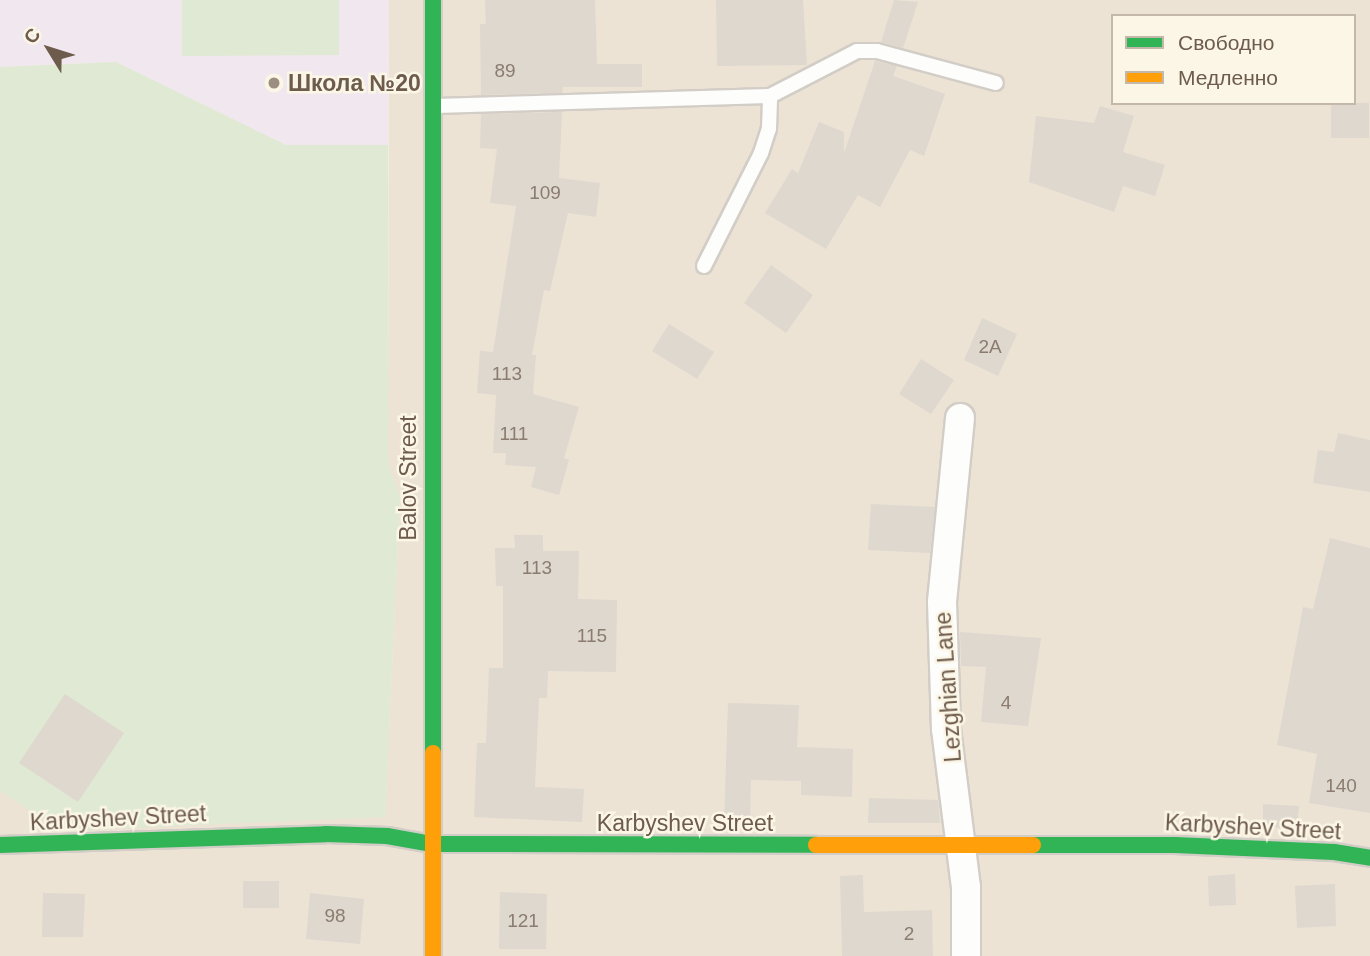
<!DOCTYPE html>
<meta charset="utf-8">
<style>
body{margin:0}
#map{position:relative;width:1370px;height:956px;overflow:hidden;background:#f4f0e7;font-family:Helvetica,sans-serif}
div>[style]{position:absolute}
.residential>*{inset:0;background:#ece3d5}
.education>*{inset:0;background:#f1e7ee}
.green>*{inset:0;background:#dfe9d3}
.building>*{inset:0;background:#ded8cf}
.roads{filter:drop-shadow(2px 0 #d2cdc6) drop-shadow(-2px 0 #d2cdc6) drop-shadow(0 2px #d2cdc6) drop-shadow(0 -2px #d2cdc6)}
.lane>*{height:14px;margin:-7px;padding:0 7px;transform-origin:7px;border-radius:7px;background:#fdfdfb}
.street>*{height:28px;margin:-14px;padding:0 14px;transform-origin:14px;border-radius:14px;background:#fdfdfb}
.fast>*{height:16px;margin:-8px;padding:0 8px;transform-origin:8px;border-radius:8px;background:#30b455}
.slow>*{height:16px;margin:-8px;padding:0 8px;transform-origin:8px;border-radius:8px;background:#ff9f0a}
.dots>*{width:19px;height:19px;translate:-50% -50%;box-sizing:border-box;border:4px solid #fcf6e7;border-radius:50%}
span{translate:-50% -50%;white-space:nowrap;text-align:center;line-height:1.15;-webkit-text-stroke:5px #fcf6e7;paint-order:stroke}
.number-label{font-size:19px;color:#8b7c6f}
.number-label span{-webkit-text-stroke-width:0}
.poi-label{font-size:23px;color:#6d5b4c;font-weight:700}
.left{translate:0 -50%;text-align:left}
.street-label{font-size:23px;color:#6d5b4c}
.legend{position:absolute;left:1111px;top:14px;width:245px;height:91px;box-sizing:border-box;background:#fcf6e7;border:2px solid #c3b8a9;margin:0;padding:9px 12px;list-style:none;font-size:21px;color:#6d5b4c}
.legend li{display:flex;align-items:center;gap:14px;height:35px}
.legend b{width:35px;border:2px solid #c3b8a9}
.north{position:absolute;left:14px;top:14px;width:70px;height:70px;-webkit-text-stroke:5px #fcf6e7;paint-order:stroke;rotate:308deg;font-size:19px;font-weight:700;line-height:28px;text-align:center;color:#6d5b4c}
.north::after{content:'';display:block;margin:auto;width:24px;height:32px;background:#6d5b4c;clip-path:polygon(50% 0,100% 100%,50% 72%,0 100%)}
</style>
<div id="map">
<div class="residential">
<div style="clip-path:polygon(evenodd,389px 0,1370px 0,1370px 956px,0 956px,0 791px,385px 817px,400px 497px,388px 465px,389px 0,1113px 16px,1354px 16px,1354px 103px,1113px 103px,1113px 16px)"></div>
</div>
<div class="education">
<div style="clip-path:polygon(0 0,389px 0,388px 145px,286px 145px,116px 62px,0 67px)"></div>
</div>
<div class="green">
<div style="clip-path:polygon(182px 0,339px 0,339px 55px,182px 56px)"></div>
<div style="clip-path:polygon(116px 62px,286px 145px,388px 145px,388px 464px,400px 497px,385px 817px,61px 831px,0 791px,0 67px)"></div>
</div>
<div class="building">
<div style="clip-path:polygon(485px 0,595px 0,597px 64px,642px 64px,642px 87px,563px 87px,562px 93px,481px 95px,480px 24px,486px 24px)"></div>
<div style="clip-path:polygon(716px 0,803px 0,807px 65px,717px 66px)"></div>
<div style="clip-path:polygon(894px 0,918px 2px,903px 48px,881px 42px)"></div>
<div style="clip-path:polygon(875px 61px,897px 66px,893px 76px,945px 94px,924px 156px,910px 150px,880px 207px,858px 195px,826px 249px,765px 213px,792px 169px,798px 173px,819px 122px,844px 132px,844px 153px)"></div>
<div style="clip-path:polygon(1331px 103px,1369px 103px,1369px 138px,1331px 138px)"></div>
<div style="clip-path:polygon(1100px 106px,1134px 116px,1123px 152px,1165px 165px,1155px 196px,1123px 186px,1114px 212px,1029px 182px,1036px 116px,1094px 123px)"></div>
<div style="clip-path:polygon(562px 112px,559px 178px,600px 183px,596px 217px,568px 213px,550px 291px,544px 290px,532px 355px,536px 355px,533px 394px,579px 407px,564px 458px,569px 460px,559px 495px,531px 487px,536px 467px,505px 465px,506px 453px,493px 453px,496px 395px,477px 393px,480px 351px,493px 352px,516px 206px,490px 203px,497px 149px,480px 148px,481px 114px)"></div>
<div style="clip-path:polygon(771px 265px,813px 295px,786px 333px,744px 303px)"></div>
<div style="clip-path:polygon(982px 318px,1017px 334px,998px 376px,964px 360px)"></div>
<div style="clip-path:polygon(669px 324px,714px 352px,697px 379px,652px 351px)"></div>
<div style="clip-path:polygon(921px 359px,954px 380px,931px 414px,899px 394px)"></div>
<div style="clip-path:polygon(1338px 433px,1370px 440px,1370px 492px,1313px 483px,1318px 450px,1334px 452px)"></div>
<div style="clip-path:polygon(871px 504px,935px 507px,930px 553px,868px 550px)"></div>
<div style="clip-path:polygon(514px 535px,543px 535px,543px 551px,579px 551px,578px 599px,617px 600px,616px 672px,548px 671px,547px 698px,539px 698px,535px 787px,584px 789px,582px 822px,474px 817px,477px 743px,486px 743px,489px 668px,503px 668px,503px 586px,496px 586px,495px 548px,515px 548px)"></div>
<div style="clip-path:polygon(1330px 538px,1370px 548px,1370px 813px,1309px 803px,1317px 754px,1277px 745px,1303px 607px,1313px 609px)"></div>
<div style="clip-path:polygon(960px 632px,1041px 638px,1028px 726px,981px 722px,986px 667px,961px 666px)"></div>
<div style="clip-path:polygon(65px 694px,124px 733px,78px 802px,19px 763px)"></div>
<div style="clip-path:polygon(728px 703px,799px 705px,797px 747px,853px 749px,852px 797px,801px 795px,801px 781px,751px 780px,750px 823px,724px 823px)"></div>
<div style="clip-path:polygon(869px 798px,938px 800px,940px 823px,868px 823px)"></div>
<div style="clip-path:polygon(1263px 804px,1299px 806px,1297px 828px,1263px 827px)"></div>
<div style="clip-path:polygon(1235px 874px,1236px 905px,1209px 906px,1208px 876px)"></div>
<div style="clip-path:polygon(863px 875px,864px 912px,932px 910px,933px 956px,842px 956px,840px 876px)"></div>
<div style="clip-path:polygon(243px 881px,279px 881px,279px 908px,243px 908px)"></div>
<div style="clip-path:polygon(1335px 884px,1336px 926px,1297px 928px,1295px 886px)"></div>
<div style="clip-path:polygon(500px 892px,547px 894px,546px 949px,499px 949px)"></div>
<div style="clip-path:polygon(43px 893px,85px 894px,83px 937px,42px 937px)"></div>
<div style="clip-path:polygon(310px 893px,364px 899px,360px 944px,306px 939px)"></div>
</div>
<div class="roads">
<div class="lane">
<div style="left:434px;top:106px;width:336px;rotate:-1.7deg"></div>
<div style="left:770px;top:96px;width:98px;rotate:-27.3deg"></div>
<div style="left:857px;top:51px;width:20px"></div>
<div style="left:877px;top:51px;width:123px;rotate:15.1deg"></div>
<div style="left:704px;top:266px;width:127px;rotate:-63.2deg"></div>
<div style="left:761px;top:153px;width:25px;rotate:-72deg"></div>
<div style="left:769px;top:129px;width:33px;rotate:-88deg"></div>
</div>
<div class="street">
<div style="left:960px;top:418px;width:185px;rotate:95.6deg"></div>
<div style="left:942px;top:602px;width:127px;rotate:88.2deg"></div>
<div style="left:946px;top:729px;width:159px;rotate:82.8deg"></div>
<div style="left:966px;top:887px;width:69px;rotate:90deg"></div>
</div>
<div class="fast">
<div style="left:433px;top:0;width:753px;rotate:90deg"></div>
<div style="left:0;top:845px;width:326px;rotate:-1.9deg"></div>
<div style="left:326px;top:834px;width:61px;rotate:1.9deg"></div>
<div style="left:387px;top:836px;width:46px;rotate:10.1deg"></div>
<div style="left:432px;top:844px;width:384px;rotate:0.1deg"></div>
<div style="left:1033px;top:845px;width:142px"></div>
<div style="left:1175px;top:845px;width:159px;rotate:2.5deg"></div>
<div style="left:1334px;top:852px;width:36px;rotate:9deg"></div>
</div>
<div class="slow">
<div style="left:433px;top:753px;width:203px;rotate:90deg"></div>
<div style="left:816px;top:845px;width:217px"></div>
</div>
</div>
<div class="dots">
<div style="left:274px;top:83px;background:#9c8f82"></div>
</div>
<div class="number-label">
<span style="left:505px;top:71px">89</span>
<span style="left:545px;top:193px">109</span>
<span style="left:990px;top:347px">2А</span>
<span style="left:507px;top:374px">113</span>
<span style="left:514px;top:434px">111</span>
<span style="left:537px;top:568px">113</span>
<span style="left:592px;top:636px">115</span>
<span style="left:1006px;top:703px">4</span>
<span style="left:1341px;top:786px">140</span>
<span style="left:335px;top:916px">98</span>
<span style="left:523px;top:921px">121</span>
<span style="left:909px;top:934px">2</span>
</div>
<div class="poi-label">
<span class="left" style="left:288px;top:83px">Школа №20</span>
</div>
<div class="street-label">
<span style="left:408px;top:478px;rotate:-90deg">Balov Street</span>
<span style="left:948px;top:687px;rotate:-94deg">Lezghian Lane</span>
<span style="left:118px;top:818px;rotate:-3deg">Karbyshev Street</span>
<span style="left:685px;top:823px">Karbyshev Street</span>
<span style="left:1253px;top:827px;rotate:3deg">Karbyshev Street</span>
</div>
<ul class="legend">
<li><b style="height:9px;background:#30b455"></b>Свободно</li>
<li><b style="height:9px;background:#ff9f0a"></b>Медленно</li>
</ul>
<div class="north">С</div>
</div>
